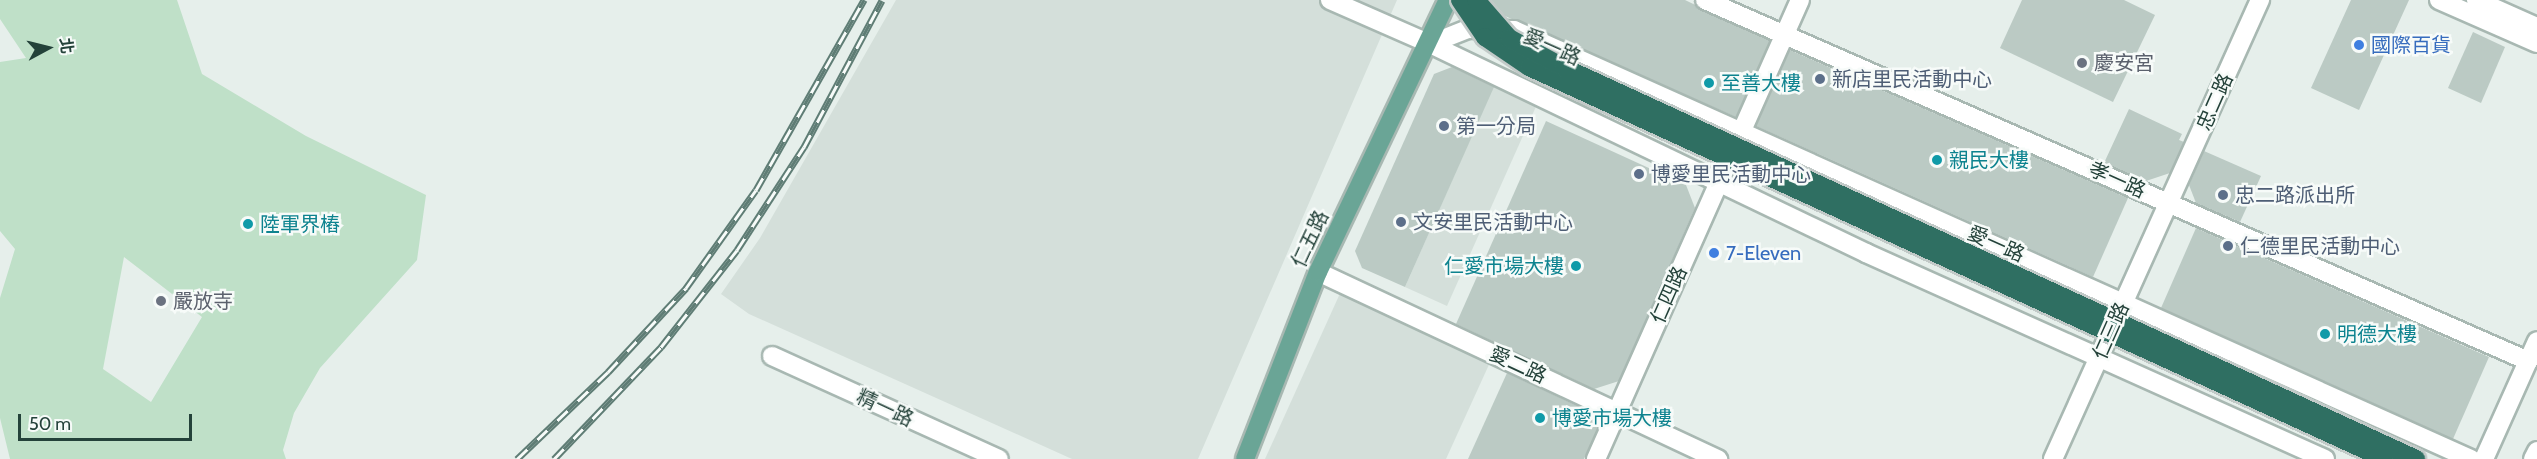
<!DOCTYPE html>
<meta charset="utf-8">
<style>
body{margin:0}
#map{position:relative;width:2537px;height:459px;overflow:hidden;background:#e6efeb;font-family:Cabin,"Noto Sans TC",sans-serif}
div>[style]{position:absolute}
.built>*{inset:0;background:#d4dfda}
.green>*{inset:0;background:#bfe0c8}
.pier>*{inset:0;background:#e6efeb}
.building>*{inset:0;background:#bbcac4}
.roads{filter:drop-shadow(2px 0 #a8b8b2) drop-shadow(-2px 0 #a8b8b2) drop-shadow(0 2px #a8b8b2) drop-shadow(0 -2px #a8b8b2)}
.minor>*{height:18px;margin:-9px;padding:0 9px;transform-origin:9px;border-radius:9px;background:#fff}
.tertiary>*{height:18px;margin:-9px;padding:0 9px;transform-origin:9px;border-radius:9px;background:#fff}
.primary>*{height:18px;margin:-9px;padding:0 9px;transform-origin:9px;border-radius:9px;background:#6aa596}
.rail>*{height:7px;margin-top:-3.5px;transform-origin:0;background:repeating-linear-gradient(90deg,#f7fbf9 0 14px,#5f7d75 0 28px);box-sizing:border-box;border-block:2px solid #5f7d75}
.bridges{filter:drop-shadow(2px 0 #c2cac8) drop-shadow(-2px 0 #c2cac8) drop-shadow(0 2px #c2cac8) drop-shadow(0 -2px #c2cac8)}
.motorway-bridge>*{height:18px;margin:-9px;padding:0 9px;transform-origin:9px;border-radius:9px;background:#2f6f62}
.dots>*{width:16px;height:16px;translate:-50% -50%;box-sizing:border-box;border:3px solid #f7fbf9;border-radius:50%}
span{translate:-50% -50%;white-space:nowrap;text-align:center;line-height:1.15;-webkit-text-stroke:5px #f7fbf9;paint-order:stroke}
.shop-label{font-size:20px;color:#366cbe}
.left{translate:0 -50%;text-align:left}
.street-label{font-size:20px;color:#24423a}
.worship-label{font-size:20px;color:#5b616d}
.service-label{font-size:20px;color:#4e5e75}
.culture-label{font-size:20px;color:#0d838f}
.right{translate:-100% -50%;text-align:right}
.north{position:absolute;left:18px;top:18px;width:60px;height:60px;-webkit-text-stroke:4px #f7fbf9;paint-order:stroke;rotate:83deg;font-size:16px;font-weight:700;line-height:24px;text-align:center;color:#24423a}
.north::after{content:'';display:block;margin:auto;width:21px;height:27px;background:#24423a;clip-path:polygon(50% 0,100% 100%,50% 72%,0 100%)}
.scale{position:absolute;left:18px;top:414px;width:174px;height:27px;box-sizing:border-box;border:3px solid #24423a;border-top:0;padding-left:8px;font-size:18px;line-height:21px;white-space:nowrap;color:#24423a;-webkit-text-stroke:4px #f7fbf9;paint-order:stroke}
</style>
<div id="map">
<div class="built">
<div style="clip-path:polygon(896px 0,1397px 0,1198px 459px,1072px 459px,749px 314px,721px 294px,760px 238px)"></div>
<div style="clip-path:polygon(1495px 83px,1538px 102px,1447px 306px,1405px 287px)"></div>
<div style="clip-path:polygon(1342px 289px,1492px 358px,1446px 459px,1265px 459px)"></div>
</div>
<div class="green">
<div style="clip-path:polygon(evenodd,0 0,177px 0,202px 74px,306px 136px,426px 195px,417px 260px,320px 368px,294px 413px,283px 450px,286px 459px,10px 459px,0 418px,0 298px,15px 249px,0 231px,0 62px,26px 58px,0 19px,0 0,124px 257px,202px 317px,151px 402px,103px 369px,124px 257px)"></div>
</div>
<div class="pier">
<div style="clip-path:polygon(2129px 196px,2197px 227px,2160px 310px,2092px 279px)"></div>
<div style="clip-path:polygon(2489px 357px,2537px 378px,2537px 459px,2494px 459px,2452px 441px)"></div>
</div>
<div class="building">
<div style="clip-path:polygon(1491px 0,1685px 0,1770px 41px,1736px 117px,1505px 16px)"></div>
<div style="clip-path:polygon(2022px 0,2124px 0,2155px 15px,2113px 102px,2000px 48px)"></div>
<div style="clip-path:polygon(2351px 0,2409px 0,2359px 110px,2311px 88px)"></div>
<div style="clip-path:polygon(2473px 32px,2505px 47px,2481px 103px,2448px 88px)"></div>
<div style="clip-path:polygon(1790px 50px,2128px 198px,2093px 277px,1756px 126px)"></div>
<div style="clip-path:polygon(1452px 67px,1494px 87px,1405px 287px,1362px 268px,1355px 251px,1434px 74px)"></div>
<div style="clip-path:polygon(2129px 109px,2182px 134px,2179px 140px,2184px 142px,2170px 173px,2146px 181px,2104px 163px)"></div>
<div style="clip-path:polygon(1546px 121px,1686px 185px,1695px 208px,1619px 381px,1594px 389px,1456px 324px)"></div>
<div style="clip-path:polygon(2204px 151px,2261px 176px,2240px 222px,2196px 203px,2189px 185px)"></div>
<div style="clip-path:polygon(2196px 228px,2489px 357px,2453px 439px,2161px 308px)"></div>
<div style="clip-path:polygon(1507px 373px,1588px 411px,1599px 426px,1584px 459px,1468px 459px)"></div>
</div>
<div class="roads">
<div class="minor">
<div style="left:1705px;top:0;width:899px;rotate:23.68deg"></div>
<div style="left:1430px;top:44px;width:41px;rotate:-21.5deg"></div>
<div style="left:1468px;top:29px;width:46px;rotate:1.2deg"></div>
<div style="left:1514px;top:30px;width:1049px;rotate:24.15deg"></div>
<div style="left:1430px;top:44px;width:484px;rotate:25.6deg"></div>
<div style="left:1866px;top:253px;width:503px;rotate:24.17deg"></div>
<div style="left:1318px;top:272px;width:442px;rotate:25.1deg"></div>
<div style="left:772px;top:356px;width:249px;rotate:24.4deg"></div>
<div style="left:1596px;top:459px;width:502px;rotate:-66.04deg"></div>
<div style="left:2053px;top:459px;width:504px;rotate:-65.73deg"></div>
</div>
<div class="tertiary">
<div style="left:1330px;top:0;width:109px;rotate:23.7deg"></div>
<div style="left:2439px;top:0;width:107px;rotate:23.7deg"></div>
<div style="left:2476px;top:0;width:67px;rotate:23.9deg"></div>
<div style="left:2484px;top:459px;width:129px;rotate:-65.8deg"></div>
<div style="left:2533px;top:459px;width:9px;rotate:-63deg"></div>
</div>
<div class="primary">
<div style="left:1245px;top:459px;width:201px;rotate:-68.7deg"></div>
<div style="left:1318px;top:272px;width:301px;rotate:-64.5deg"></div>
</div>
</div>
<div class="rail">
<div style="left:517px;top:459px;width:126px;rotate:-43.7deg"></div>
<div style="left:608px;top:372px;width:115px;rotate:-47.1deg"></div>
<div style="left:686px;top:288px;width:120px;rotate:-54.5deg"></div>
<div style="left:756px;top:190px;width:219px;rotate:-60.4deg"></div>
<div style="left:554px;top:459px;width:155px;rotate:-46.3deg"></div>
<div style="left:661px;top:347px;width:123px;rotate:-51.9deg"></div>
<div style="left:737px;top:250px;width:123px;rotate:-57deg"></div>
<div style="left:804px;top:147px;width:166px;rotate:-62deg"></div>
</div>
<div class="bridges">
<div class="motorway-bridge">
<div style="left:1460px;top:0;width:45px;rotate:56deg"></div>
<div style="left:1485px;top:37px;width:53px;rotate:34.3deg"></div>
<div style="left:1529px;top:67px;width:941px;rotate:24.61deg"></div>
<div style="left:1476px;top:0;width:50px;rotate:49deg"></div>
<div style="left:1509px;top:38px;width:61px;rotate:28.2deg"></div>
<div style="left:1563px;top:67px;width:939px;rotate:24.68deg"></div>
</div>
</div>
<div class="dots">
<div style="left:2359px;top:45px;background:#3f7fe0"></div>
<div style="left:2082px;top:63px;background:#6b7280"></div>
<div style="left:1820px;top:79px;background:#5c6f8a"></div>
<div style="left:1709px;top:83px;background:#0f9aa8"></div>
<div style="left:1444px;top:126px;background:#5c6f8a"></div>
<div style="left:1937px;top:160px;background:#0f9aa8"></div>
<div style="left:1639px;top:174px;background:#5c6f8a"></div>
<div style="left:2223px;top:195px;background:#5c6f8a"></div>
<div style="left:1401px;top:222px;background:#5c6f8a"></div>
<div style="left:248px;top:224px;background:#0f9aa8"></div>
<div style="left:2228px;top:246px;background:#5c6f8a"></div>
<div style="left:1714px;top:253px;background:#3f7fe0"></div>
<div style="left:1576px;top:266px;background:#0f9aa8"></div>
<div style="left:161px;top:301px;background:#6b7280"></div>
<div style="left:2325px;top:334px;background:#0f9aa8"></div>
<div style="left:1540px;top:418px;background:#0f9aa8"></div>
</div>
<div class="shop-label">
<span class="left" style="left:2371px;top:45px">國際百貨</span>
<span class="left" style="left:1726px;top:253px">7-Eleven</span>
</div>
<div class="street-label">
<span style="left:1552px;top:47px;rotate:24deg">愛一路</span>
<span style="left:2215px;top:102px;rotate:-66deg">忠二路</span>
<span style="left:2117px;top:180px;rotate:24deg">孝一路</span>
<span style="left:1310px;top:239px;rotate:-65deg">仁五路</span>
<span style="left:1996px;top:244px;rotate:24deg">愛一路</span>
<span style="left:1669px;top:295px;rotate:-66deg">仁四路</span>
<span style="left:2111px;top:331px;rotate:-66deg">仁三路</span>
<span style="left:1518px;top:365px;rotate:25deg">愛二路</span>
<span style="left:885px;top:408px;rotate:25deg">精一路</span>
</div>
<div class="worship-label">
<span class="left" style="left:2094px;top:63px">慶安宮</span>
<span class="left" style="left:173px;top:301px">嚴放寺</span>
</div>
<div class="service-label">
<span class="left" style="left:1832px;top:79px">新店里民活動中心</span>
<span class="left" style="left:1456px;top:126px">第一分局</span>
<span class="left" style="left:1651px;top:174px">博愛里民活動中心</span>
<span class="left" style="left:2235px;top:195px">忠二路派出所</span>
<span class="left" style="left:1413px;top:222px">文安里民活動中心</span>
<span class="left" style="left:2240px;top:246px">仁德里民活動中心</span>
</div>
<div class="culture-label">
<span class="left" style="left:1721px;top:83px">至善大樓</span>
<span class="left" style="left:1949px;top:160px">親民大樓</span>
<span class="left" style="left:260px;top:224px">陸軍界樁</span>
<span class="right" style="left:1564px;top:266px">仁愛市場大樓</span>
<span class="left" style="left:2337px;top:334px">明德大樓</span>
<span class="left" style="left:1552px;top:418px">博愛市場大樓</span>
</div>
<div class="north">北</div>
<div class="scale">50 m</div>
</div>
